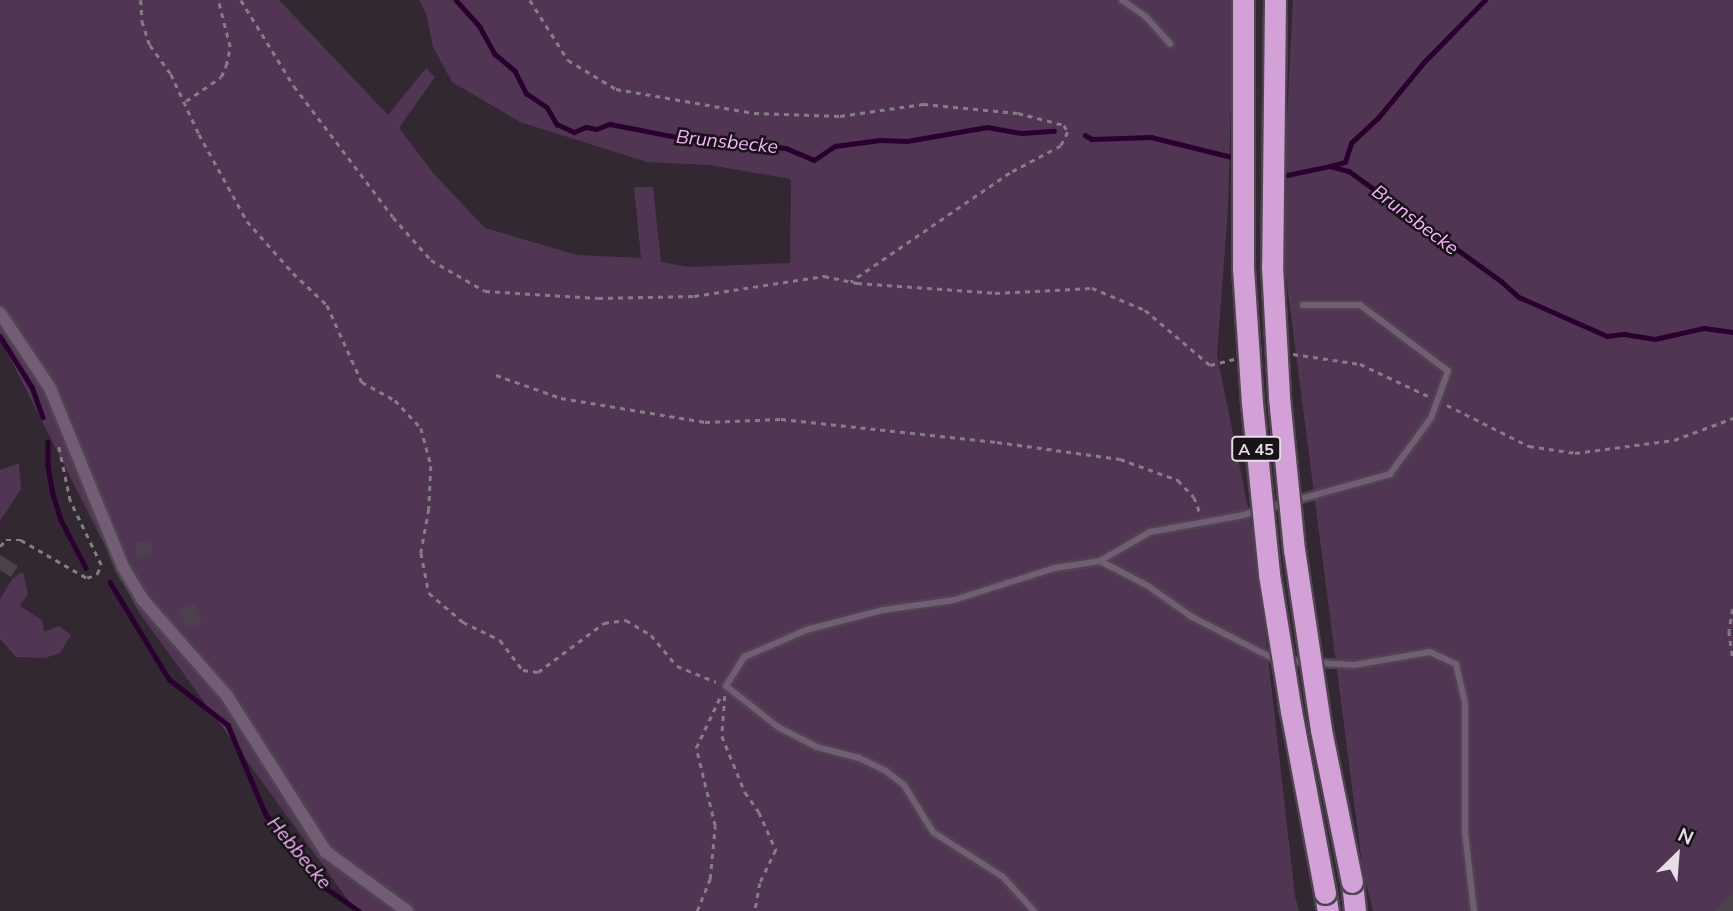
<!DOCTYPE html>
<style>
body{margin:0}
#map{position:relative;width:1733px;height:911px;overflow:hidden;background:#312832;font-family:Mulish,sans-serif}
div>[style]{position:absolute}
.green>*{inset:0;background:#503653}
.stream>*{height:4.5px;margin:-2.25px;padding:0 2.25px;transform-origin:2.25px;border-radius:2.25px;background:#2a002e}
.building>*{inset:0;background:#4c424c}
.path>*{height:2.5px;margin-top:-1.25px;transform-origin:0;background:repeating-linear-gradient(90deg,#857e86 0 5px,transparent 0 10px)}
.roads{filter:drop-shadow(2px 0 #4e454f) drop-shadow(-2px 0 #4e454f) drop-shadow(0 2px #4e454f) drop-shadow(0 -2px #4e454f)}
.lane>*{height:6px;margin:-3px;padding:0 3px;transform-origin:3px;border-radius:3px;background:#725d74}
.street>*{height:12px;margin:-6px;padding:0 6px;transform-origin:6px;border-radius:6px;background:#725d74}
.highway>*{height:21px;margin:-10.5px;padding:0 10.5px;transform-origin:10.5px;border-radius:10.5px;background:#d3a0d8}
.bridges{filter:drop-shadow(2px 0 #4e454f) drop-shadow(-2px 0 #4e454f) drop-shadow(0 2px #4e454f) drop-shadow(0 -2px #4e454f)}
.highway-bridge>*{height:21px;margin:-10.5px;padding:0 10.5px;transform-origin:10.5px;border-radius:10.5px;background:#d3a0d8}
span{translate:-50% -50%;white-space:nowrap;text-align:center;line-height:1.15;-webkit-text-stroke:5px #171317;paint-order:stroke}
.shield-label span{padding:2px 5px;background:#171317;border:2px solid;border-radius:5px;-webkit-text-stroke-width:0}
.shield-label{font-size:16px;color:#e6e0e6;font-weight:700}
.water-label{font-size:19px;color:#f9b3ff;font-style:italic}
.north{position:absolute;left:1642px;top:820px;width:70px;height:70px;-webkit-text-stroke:5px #171317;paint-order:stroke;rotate:25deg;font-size:19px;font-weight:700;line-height:28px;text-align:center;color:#e6e0e6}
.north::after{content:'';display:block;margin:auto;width:24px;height:32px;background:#e6e0e6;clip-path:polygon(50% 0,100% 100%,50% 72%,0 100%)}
</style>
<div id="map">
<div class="green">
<div style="clip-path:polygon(0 0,279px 0,388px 115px,426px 68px,435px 77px,399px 128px,434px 174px,485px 228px,577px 255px,641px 258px,634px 187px,653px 187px,661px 262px,689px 267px,790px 263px,791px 179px,709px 165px,647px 162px,520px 122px,452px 82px,433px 47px,426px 13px,419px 0,1234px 0,1228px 207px,1217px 355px,1255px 542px,1295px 896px,1299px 911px,356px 911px,138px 611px,5px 348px,0 335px)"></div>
<div style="clip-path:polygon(1293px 0,1733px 0,1733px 911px,1373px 911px,1363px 872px,1281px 238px)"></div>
<div style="clip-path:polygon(19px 463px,21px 489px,0 521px,0 470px)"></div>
<div style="clip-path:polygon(23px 572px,28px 594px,20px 606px,42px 620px,44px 632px,59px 626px,71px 635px,60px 653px,45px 658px,16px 657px,0 639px,0 599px,13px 578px)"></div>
</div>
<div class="stream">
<div style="left:456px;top:0;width:36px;rotate:48deg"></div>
<div style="left:480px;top:27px;width:31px;rotate:61deg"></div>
<div style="left:495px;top:54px;width:26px;rotate:40deg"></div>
<div style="left:515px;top:71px;width:25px;rotate:63deg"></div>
<div style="left:526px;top:93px;width:25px;rotate:34deg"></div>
<div style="left:547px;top:107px;width:20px;rotate:60deg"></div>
<div style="left:557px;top:124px;width:19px;rotate:25deg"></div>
<div style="left:574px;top:132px;width:13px;rotate:-23deg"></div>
<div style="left:586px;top:127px;width:10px;rotate:11deg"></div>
<div style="left:596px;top:129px;width:15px;rotate:-20deg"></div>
<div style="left:610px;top:124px;width:84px;rotate:11deg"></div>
<div style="left:692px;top:140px;width:94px;rotate:4.9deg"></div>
<div style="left:786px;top:148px;width:30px;rotate:23deg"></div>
<div style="left:814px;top:160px;width:25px;rotate:-34deg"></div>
<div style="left:835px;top:146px;width:45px;rotate:-7.6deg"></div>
<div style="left:880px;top:140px;width:27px;rotate:2deg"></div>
<div style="left:907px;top:141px;width:81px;rotate:-9.9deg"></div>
<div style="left:987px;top:127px;width:36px;rotate:10deg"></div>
<div style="left:1022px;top:133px;width:32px;rotate:-4deg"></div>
<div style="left:1085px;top:135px;width:8px;rotate:30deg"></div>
<div style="left:1092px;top:139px;width:59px;rotate:-1.9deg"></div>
<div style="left:1151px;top:137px;width:88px;rotate:13.9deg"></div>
<div style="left:1331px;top:166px;width:15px;rotate:-16deg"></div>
<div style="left:1345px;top:162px;width:20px;rotate:-72deg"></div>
<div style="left:1351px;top:143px;width:37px;rotate:-43deg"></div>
<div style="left:1378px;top:118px;width:72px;rotate:-50.6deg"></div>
<div style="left:1424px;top:62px;width:87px;rotate:-45.5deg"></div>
<div style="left:1281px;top:173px;width:6px;rotate:18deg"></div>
<div style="left:1287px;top:175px;width:44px;rotate:-11.8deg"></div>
<div style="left:1330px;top:166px;width:20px;rotate:15deg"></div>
<div style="left:1349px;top:171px;width:188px;rotate:35.9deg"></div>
<div style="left:1501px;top:281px;width:24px;rotate:42deg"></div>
<div style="left:1519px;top:297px;width:96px;rotate:23.9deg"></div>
<div style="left:1607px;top:336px;width:17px;rotate:-7deg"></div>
<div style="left:1624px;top:334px;width:31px;rotate:9deg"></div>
<div style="left:1655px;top:339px;width:50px;rotate:-12.7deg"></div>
<div style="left:1704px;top:328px;width:29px;rotate:8deg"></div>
<div style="left:0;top:336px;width:60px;rotate:57.9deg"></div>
<div style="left:32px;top:387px;width:32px;rotate:70deg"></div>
<div style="left:48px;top:442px;width:24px;rotate:90deg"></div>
<div style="left:48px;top:466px;width:28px;rotate:80deg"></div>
<div style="left:53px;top:494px;width:27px;rotate:73deg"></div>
<div style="left:61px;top:520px;width:54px;rotate:62.5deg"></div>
<div style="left:110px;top:582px;width:114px;rotate:58.7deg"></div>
<div style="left:169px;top:679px;width:75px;rotate:37.9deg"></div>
<div style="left:228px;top:725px;width:98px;rotate:67.1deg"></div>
<div style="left:266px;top:815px;width:43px;rotate:45.9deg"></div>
<div style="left:296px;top:846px;width:48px;rotate:56deg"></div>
<div style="left:323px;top:886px;width:44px;rotate:34.8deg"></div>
</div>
<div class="building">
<div style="clip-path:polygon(150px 541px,153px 555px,138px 557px,136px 543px)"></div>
<div style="clip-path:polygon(0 555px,18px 566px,11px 577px,0 570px)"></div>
<div style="clip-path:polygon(194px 604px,202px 623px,187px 629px,179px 610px)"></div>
<div style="clip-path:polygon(1733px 891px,1733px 911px,1715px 911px)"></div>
</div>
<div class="path">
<div style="left:141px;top:0;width:21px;rotate:87deg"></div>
<div style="left:142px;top:21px;width:25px;rotate:72deg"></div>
<div style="left:150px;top:45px;width:36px;rotate:54deg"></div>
<div style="left:171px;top:74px;width:66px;rotate:65deg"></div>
<div style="left:199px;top:134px;width:99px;rotate:61.1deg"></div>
<div style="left:247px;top:221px;width:69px;rotate:48.5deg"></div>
<div style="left:293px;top:273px;width:47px;rotate:43.3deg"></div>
<div style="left:327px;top:305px;width:85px;rotate:65.6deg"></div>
<div style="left:362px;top:382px;width:38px;rotate:29deg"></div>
<div style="left:395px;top:400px;width:38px;rotate:47deg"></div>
<div style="left:421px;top:428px;width:39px;rotate:75deg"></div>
<div style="left:431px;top:466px;width:43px;rotate:92.7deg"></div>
<div style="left:429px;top:509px;width:45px;rotate:100.3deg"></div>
<div style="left:421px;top:553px;width:41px;rotate:78.7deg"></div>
<div style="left:429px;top:593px;width:45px;rotate:40.5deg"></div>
<div style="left:463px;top:622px;width:41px;rotate:25.9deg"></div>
<div style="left:500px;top:640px;width:38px;rotate:53deg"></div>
<div style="left:523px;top:670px;width:15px;rotate:8deg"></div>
<div style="left:538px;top:672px;width:82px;rotate:-36.6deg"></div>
<div style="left:604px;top:623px;width:22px;rotate:-8deg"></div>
<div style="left:626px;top:620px;width:29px;rotate:31deg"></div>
<div style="left:651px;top:635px;width:40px;rotate:50deg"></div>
<div style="left:677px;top:666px;width:42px;rotate:22.3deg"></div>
<div style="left:241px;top:0;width:101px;rotate:58.4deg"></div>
<div style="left:294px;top:86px;width:164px;rotate:52.9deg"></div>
<div style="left:393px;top:217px;width:57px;rotate:48.5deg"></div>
<div style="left:431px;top:260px;width:62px;rotate:29.9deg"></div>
<div style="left:485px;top:291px;width:113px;rotate:3.5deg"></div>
<div style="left:598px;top:298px;width:96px;rotate:-1.2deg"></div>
<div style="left:694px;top:296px;width:132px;rotate:-8.7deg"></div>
<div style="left:824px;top:276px;width:34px;rotate:12deg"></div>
<div style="left:857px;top:283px;width:138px;rotate:4.1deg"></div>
<div style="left:995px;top:293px;width:97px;rotate:-3deg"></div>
<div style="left:1092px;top:288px;width:57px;rotate:22.5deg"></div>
<div style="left:1145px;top:310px;width:85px;rotate:40.2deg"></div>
<div style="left:1210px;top:365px;width:25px;rotate:-14deg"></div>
<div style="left:530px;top:0;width:71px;rotate:57.7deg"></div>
<div style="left:568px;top:60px;width:56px;rotate:31.1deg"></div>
<div style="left:616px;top:89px;width:140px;rotate:9.9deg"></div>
<div style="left:754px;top:113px;width:86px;rotate:2deg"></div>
<div style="left:840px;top:116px;width:84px;rotate:-8.2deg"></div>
<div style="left:923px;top:104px;width:95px;rotate:5.4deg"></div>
<div style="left:1018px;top:113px;width:48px;rotate:14.6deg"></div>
<div style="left:1064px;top:125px;width:8px;rotate:60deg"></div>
<div style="left:1068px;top:132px;width:16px;rotate:117deg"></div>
<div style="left:1061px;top:146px;width:58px;rotate:152.1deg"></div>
<div style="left:1010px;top:173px;width:193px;rotate:145.6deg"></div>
<div style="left:186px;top:101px;width:42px;rotate:-34.4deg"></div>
<div style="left:221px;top:77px;width:12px;rotate:-66deg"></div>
<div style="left:226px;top:66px;width:19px;rotate:-78deg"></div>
<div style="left:230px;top:47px;width:49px;rotate:-104.3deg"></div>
<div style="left:1293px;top:354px;width:68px;rotate:8.5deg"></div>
<div style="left:1360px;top:364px;width:75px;rotate:25.2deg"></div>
<div style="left:496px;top:375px;width:69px;rotate:19.5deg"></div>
<div style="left:561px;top:398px;width:146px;rotate:9.5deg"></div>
<div style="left:705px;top:422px;width:76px;rotate:-2.3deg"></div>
<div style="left:781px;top:419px;width:217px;rotate:6.1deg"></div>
<div style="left:997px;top:442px;width:124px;rotate:7.9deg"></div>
<div style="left:1120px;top:459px;width:62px;rotate:19.9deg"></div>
<div style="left:1178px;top:480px;width:23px;rotate:47deg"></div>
<div style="left:1194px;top:497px;width:17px;rotate:69deg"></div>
<div style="left:1447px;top:405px;width:92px;rotate:26.6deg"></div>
<div style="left:1529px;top:446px;width:47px;rotate:8.7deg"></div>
<div style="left:1575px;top:453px;width:100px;rotate:-7.5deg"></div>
<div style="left:1674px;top:440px;width:63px;rotate:-20.4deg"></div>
<div style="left:0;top:546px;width:8px;rotate:-45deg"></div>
<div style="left:6px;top:540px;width:15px"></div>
<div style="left:21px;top:540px;width:76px;rotate:29.9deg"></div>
<div style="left:87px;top:578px;width:11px;rotate:-22deg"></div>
<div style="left:97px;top:574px;width:10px;rotate:-66deg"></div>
<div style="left:101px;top:565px;width:71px;rotate:-115.8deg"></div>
<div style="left:70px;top:501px;width:58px;rotate:-101.9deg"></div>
<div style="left:1733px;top:609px;width:22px;rotate:100deg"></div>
<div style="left:1729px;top:631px;width:28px;rotate:82deg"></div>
<div style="left:725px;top:696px;width:40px;rotate:94.3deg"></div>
<div style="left:722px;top:736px;width:61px;rotate:67.7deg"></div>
<div style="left:745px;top:792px;width:24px;rotate:55deg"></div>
<div style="left:759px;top:812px;width:42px;rotate:65.9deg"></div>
<div style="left:776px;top:850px;width:37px;rotate:116deg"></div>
<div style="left:760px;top:883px;width:28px;rotate:100deg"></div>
<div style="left:697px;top:911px;width:35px;rotate:-68deg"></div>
<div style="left:710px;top:879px;width:53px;rotate:-84.6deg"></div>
<div style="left:715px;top:826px;width:80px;rotate:-103.7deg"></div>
<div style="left:696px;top:748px;width:59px;rotate:-64.7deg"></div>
</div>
<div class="roads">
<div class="lane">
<div style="left:1122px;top:0;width:29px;rotate:35deg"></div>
<div style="left:1146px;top:17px;width:36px;rotate:48deg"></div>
<div style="left:1100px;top:561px;width:58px;rotate:-30.1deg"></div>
<div style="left:1150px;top:532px;width:90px;rotate:-10.2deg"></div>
<div style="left:1239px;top:516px;width:157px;rotate:-15.5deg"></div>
<div style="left:1390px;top:474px;width:69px;rotate:-53.8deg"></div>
<div style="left:1431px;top:418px;width:50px;rotate:-70.1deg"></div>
<div style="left:1448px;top:371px;width:110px;rotate:-143.1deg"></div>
<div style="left:1360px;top:305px;width:57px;rotate:180deg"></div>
<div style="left:1287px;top:661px;width:67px;rotate:3.4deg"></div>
<div style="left:1354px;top:665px;width:77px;rotate:-9.7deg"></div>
<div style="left:1430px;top:652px;width:29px;rotate:25deg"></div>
<div style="left:1456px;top:664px;width:40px;rotate:77deg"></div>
<div style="left:1465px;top:703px;width:129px;rotate:90deg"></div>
<div style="left:1465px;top:832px;width:80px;rotate:83.5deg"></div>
<div style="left:1034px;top:911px;width:46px;rotate:-132.4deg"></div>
<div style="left:1003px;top:877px;width:83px;rotate:-147.3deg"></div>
<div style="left:933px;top:832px;width:55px;rotate:-121.7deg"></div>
<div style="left:904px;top:785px;width:23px;rotate:-142deg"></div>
<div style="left:886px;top:771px;width:30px;rotate:-154deg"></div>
<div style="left:859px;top:758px;width:43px;rotate:-165.3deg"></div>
<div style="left:817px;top:747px;width:44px;rotate:-152.9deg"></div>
<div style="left:778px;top:727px;width:66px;rotate:-141.7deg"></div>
<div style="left:726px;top:686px;width:34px;rotate:-58deg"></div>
<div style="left:744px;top:657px;width:68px;rotate:-23.5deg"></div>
<div style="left:806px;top:630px;width:80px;rotate:-14.6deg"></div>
<div style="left:883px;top:610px;width:72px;rotate:-8deg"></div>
<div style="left:954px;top:600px;width:106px;rotate:-17.6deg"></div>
<div style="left:1055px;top:568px;width:46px;rotate:-8.8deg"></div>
<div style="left:1100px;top:561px;width:54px;rotate:27.5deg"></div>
<div style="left:1148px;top:586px;width:54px;rotate:35.2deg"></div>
<div style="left:1192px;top:617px;width:94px;rotate:27.1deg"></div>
</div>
<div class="street">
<div style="left:0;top:313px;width:90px;rotate:56.3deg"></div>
<div style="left:50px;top:388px;width:193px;rotate:67.8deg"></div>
<div style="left:123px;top:567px;width:37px;rotate:59deg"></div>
<div style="left:142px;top:599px;width:129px;rotate:48.8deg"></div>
<div style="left:227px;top:696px;width:185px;rotate:57.6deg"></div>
<div style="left:326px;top:852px;width:100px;rotate:36.1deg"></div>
</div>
<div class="highway">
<div style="left:1352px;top:882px;width:29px;rotate:84deg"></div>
<div style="left:1325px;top:893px;width:18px;rotate:81deg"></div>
</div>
</div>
<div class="bridges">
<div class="highway-bridge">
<div style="left:1243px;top:0;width:268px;rotate:90deg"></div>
<div style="left:1243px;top:268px;width:135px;rotate:86.2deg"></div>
<div style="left:1252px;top:403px;width:172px;rotate:84.3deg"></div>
<div style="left:1269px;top:574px;width:139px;rotate:80.9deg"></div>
<div style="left:1291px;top:711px;width:185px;rotate:79.4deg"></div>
<div style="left:1275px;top:0;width:266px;rotate:90.6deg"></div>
<div style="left:1272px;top:266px;width:131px;rotate:86.9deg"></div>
<div style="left:1279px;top:397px;width:153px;rotate:84.4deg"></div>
<div style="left:1294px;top:549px;width:183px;rotate:81.5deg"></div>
<div style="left:1321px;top:730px;width:155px;rotate:78.5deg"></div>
</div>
</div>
<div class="shield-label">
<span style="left:1256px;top:449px">A 45</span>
</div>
<div class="water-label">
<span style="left:727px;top:142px;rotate:6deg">Brunsbecke</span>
<span style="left:1415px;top:220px;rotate:37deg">Brunsbecke</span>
<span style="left:299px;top:853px;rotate:50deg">Hebbecke</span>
</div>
<div class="north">N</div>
</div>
